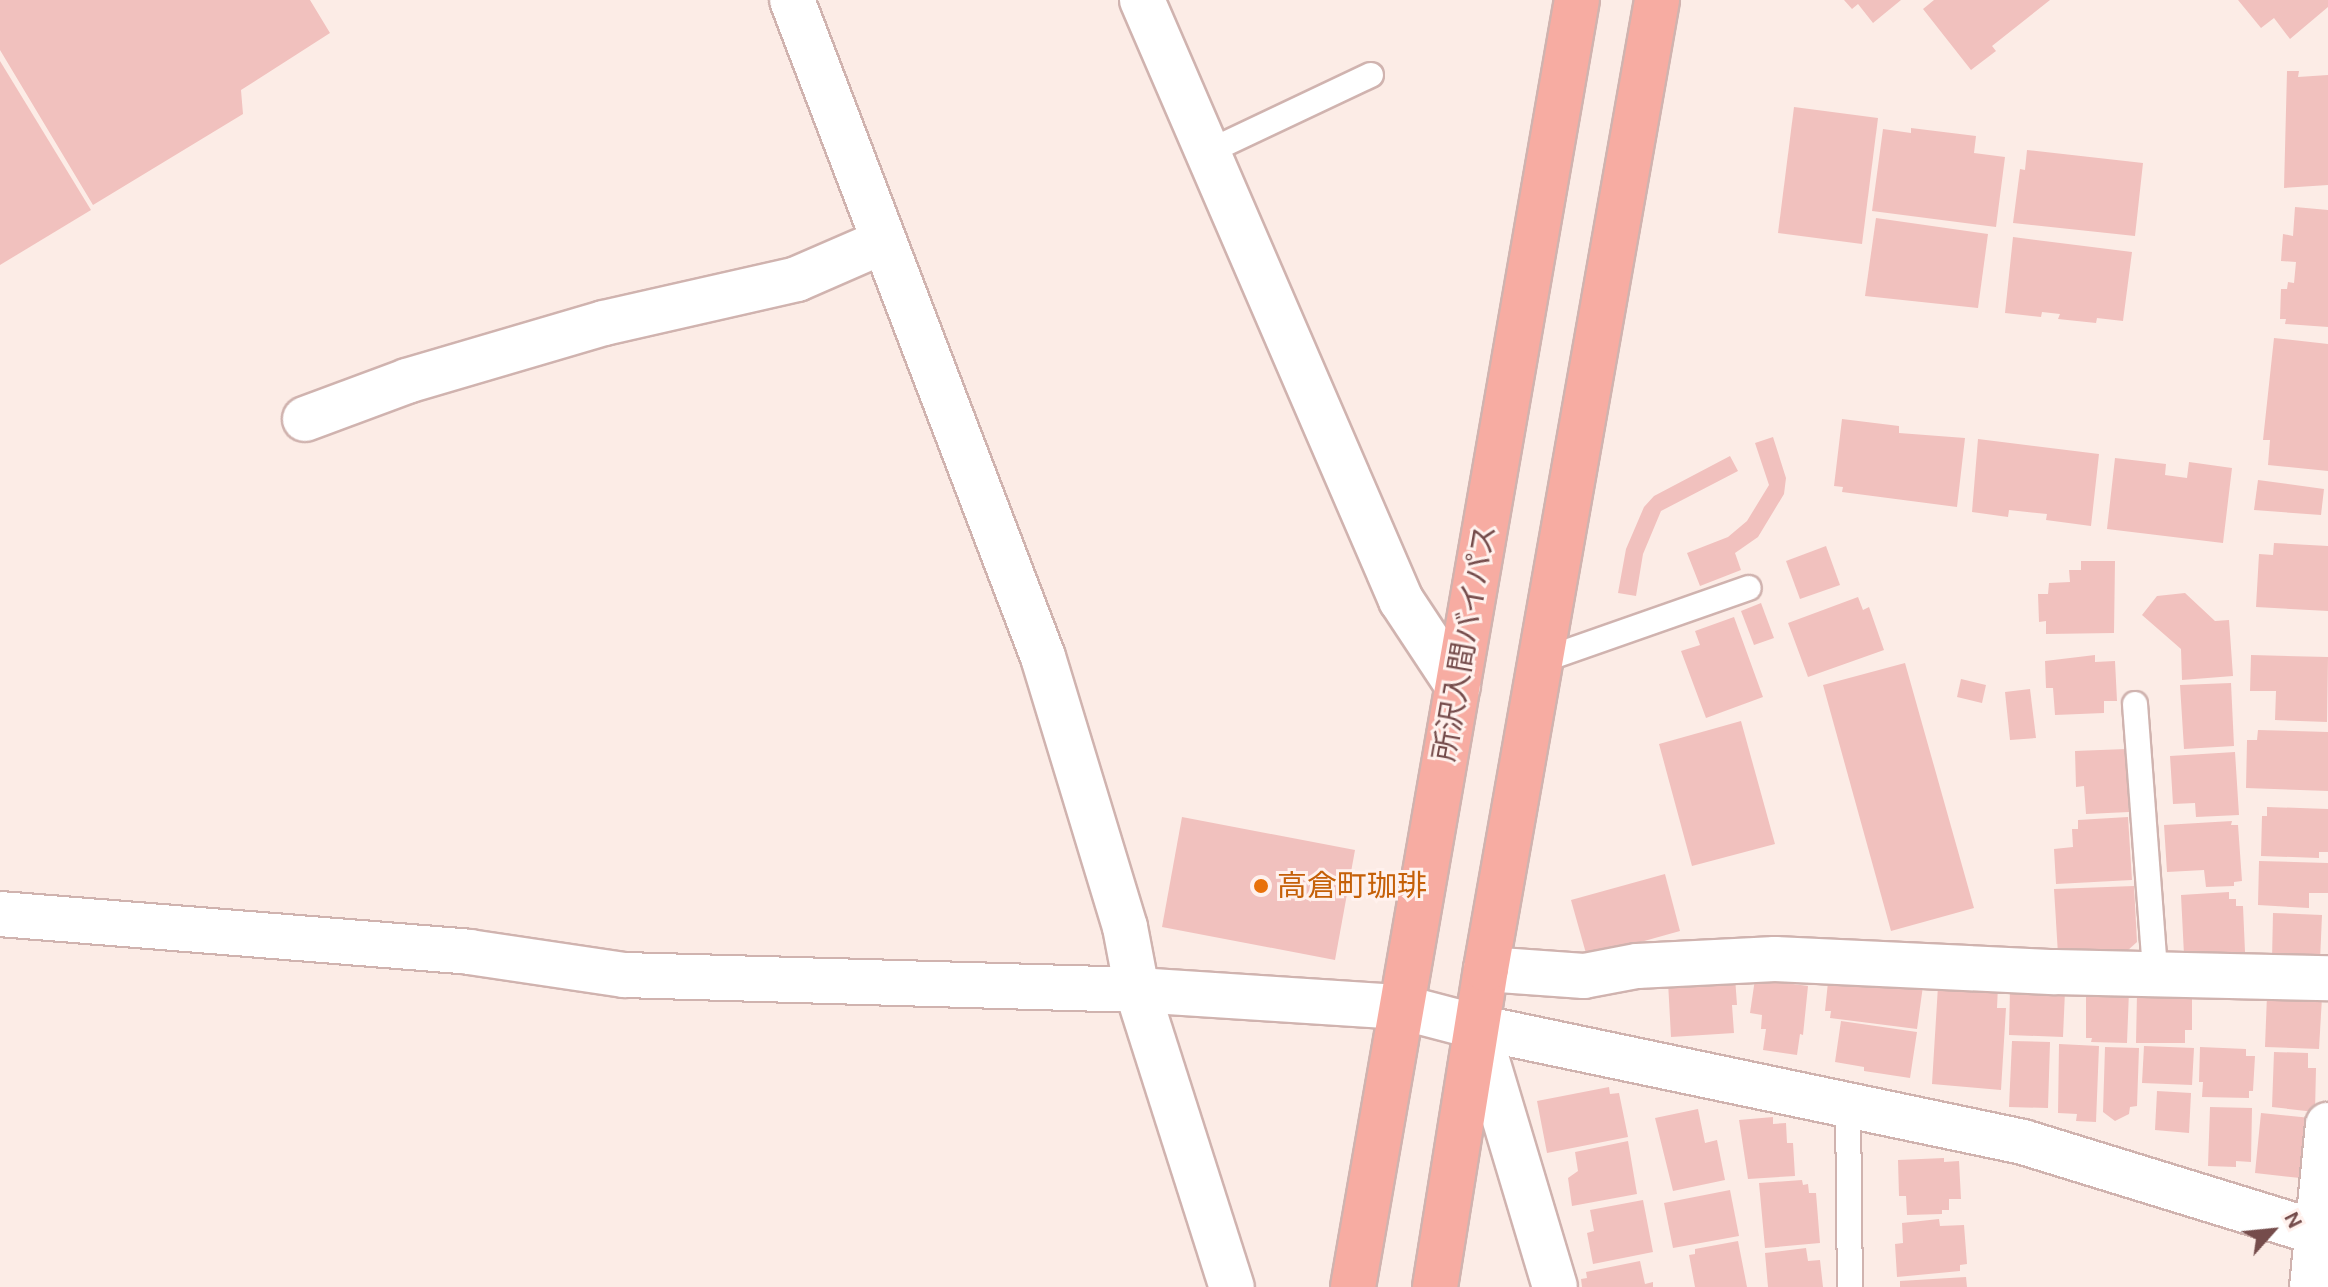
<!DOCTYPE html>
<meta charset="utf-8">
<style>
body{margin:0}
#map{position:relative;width:2328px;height:1287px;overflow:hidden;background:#fcece6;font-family:Karla,"Noto Sans JP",sans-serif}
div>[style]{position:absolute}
.building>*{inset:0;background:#f1c1be}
.roads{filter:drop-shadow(2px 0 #d0b3af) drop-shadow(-2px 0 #d0b3af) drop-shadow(0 2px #d0b3af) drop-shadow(0 -2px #d0b3af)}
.service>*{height:24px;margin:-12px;padding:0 12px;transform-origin:12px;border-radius:12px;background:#fff}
.minor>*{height:44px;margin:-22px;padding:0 22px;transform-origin:22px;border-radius:22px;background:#fff}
.tertiary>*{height:44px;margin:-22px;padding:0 22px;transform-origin:22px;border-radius:22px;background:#fff}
.trunk>*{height:44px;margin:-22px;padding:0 22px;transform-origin:22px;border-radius:22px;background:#f7aca2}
.dots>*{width:22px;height:22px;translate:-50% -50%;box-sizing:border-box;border:4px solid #fff1ed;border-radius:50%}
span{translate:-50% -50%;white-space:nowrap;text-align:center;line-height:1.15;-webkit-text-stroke:6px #fff1ed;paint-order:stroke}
.street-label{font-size:30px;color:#754c4b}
.food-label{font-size:30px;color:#c56008}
.left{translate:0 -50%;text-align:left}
.north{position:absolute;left:2232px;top:1191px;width:80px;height:80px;-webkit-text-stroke:6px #fff1ed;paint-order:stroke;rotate:63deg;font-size:22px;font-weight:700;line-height:32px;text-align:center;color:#754c4b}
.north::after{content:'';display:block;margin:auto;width:28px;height:36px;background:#754c4b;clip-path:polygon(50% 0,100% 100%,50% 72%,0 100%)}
</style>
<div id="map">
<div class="building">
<div style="clip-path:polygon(0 0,310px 0,330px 33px,241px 90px,243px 114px,93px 205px,0 50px)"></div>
<div style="clip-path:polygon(1844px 0,1901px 0,1873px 23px,1858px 4px,1852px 9px)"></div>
<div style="clip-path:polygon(1934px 0,2050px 0,1992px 46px,1996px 51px,1971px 70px,1923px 9px)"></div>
<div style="clip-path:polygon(2238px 0,2328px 0,2328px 7px,2290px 39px,2274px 18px,2261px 28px)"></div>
<div style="clip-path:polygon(0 61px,91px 210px,0 265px)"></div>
<div style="clip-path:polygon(2287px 71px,2299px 71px,2298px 77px,2328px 75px,2328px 185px,2284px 188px)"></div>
<div style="clip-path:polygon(1794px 107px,1878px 118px,1862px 244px,1778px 233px)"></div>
<div style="clip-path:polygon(1911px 128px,1976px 136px,1974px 153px,2005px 157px,1996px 227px,1872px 211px,1883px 129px,1911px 133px)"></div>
<div style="clip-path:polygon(2027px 150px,2143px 163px,2135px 236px,2013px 223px,2020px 169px,2025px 170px)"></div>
<div style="clip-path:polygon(2295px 207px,2328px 210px,2328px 327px,2285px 324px,2286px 319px,2280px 319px,2281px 289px,2287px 289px,2288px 282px,2294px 283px,2296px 262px,2281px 261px,2283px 234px,2293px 236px)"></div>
<div style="clip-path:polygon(1876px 218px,1988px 234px,1978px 308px,1865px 296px)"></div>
<div style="clip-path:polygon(2013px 237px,2132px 252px,2123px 321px,2097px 318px,2096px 323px,2058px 319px,2060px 314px,2042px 312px,2041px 317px,2005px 313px)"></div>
<div style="clip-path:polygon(2274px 338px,2328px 344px,2328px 471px,2268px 465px,2270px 440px,2263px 440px)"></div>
<div style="clip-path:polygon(1842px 419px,1899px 426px,1899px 433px,1965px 438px,1957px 507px,1842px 492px,1843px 487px,1834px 486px)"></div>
<div style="clip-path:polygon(1773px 437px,1786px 478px,1784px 494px,1758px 537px,1735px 553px,1741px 570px,1700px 586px,1687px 553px,1728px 537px,1747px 521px,1769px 485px,1755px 443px)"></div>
<div style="clip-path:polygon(1978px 439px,2099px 454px,2091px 526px,2046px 520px,2047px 514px,2009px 510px,2008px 517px,1972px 512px)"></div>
<div style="clip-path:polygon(1730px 456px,1738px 471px,1661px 511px,1643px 554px,1636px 596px,1618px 593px,1626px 549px,1644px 507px,1654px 496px)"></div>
<div style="clip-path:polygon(2115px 458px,2166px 464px,2165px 475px,2187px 478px,2189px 462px,2232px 468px,2223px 543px,2107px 529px)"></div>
<div style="clip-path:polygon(2258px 480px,2324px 489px,2321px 515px,2254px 510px)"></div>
<div style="clip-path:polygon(2274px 543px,2328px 546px,2328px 611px,2256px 607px,2259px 554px,2273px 555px)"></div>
<div style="clip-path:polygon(1826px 546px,1840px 585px,1800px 599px,1786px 561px)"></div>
<div style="clip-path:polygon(2081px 561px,2115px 561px,2114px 633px,2046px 634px,2046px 621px,2039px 622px,2038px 594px,2048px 594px,2049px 583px,2070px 582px,2069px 570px,2081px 570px)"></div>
<div style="clip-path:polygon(2185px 593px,2215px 621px,2229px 620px,2233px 676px,2182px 680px,2181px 649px,2142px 615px,2157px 596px)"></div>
<div style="clip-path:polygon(1858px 597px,1863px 610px,1869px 607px,1884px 650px,1808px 677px,1788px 623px)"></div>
<div style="clip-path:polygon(1761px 603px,1774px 638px,1754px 645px,1741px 611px)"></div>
<div style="clip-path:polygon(1734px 617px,1763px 697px,1706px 718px,1681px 651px,1700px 645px,1695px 631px)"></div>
<div style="clip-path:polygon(2095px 655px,2095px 662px,2115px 661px,2117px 701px,2104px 701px,2104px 713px,2055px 715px,2053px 688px,2046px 688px,2045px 661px)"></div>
<div style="clip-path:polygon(2251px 655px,2328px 657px,2327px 722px,2275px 720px,2276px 691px,2250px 691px)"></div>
<div style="clip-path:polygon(1905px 663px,1974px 908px,1891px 931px,1823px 685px)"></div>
<div style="clip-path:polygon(1961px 679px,1986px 685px,1982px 703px,1957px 697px)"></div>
<div style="clip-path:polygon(2231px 683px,2234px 746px,2184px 749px,2180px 685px)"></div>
<div style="clip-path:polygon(2030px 689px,2036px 738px,2010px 740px,2005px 692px)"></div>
<div style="clip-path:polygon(1741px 721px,1775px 844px,1692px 866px,1659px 744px)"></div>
<div style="clip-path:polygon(2258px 730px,2328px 732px,2328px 791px,2246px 788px,2247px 740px,2257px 740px)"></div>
<div style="clip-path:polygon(2126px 749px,2129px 812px,2086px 814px,2084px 786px,2076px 787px,2075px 751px)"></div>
<div style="clip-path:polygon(2235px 752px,2239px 815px,2196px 817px,2195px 803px,2173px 804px,2170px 756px)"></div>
<div style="clip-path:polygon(2267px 807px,2328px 809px,2328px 852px,2319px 852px,2319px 858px,2261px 856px,2262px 816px,2267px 816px)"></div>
<div style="clip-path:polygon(1182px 817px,1355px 850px,1335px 960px,1162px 927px)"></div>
<div style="clip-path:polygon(2128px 817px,2132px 880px,2056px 884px,2054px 849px,2073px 847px,2072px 829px,2078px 829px,2078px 820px)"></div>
<div style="clip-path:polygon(2232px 821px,2231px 825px,2238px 825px,2242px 881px,2234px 882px,2234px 886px,2206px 887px,2204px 870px,2167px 872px,2164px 825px)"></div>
<div style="clip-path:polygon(2259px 861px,2328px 863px,2328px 893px,2309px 893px,2309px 908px,2258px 905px)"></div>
<div style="clip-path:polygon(1665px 874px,1680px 931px,1587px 957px,1571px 900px)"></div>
<div style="clip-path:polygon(2134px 886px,2137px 942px,2127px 951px,2058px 954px,2054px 889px)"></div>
<div style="clip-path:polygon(2229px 892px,2229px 899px,2236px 899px,2236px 906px,2243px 906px,2245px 952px,2184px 955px,2181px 895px)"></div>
<div style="clip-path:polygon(2273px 913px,2322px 915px,2320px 961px,2272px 960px)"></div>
<div style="clip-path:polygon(1735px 977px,1737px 1005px,1732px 1005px,1734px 1033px,1671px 1037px,1668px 982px)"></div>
<div style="clip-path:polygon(1755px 979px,1808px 986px,1803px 1035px,1800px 1034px,1797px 1055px,1763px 1050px,1766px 1029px,1761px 1029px,1762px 1015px,1750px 1013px)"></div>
<div style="clip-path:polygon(1828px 982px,1923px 986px,1917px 1029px,1830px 1018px,1831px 1011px,1825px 1011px)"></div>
<div style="clip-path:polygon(1938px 986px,1998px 986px,1997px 1008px,2006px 1008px,2001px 1090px,1932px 1084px)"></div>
<div style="clip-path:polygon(2010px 988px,2065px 991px,2063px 1037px,2009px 1035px)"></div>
<div style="clip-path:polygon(2086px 989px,2129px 991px,2127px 1043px,2091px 1042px,2092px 1038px,2086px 1038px)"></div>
<div style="clip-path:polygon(2137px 993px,2192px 994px,2192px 1030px,2185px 1030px,2185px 1043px,2136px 1043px)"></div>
<div style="clip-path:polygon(2267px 995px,2322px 997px,2319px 1049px,2265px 1047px)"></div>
<div style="clip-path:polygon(1841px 1021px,1917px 1032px,1910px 1078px,1864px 1071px,1864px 1067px,1835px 1062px)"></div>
<div style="clip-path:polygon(2012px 1041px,2050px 1042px,2048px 1108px,2009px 1107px)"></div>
<div style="clip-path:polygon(2059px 1044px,2099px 1046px,2096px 1122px,2076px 1121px,2077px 1114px,2058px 1113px)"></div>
<div style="clip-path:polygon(2144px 1046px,2194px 1048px,2192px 1085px,2142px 1083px)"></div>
<div style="clip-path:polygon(2105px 1047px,2139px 1048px,2137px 1106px,2130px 1107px,2129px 1114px,2115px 1121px,2103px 1112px)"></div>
<div style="clip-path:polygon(2200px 1047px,2246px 1049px,2246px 1056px,2255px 1056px,2253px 1091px,2249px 1091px,2249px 1098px,2202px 1097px,2203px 1082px,2199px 1082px)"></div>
<div style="clip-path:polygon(2274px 1052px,2308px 1053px,2308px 1068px,2316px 1068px,2315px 1112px,2272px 1107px)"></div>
<div style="clip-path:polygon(1609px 1087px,1610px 1094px,1619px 1093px,1628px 1137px,1547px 1153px,1537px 1101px)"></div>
<div style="clip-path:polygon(2157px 1091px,2191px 1093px,2189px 1133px,2155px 1130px)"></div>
<div style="clip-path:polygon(2210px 1107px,2252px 1108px,2251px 1162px,2236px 1161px,2236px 1167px,2208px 1166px)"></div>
<div style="clip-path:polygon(1698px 1109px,1705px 1143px,1717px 1140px,1725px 1180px,1673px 1191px,1655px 1118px)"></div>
<div style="clip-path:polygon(2261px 1113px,2311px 1118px,2305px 1174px,2301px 1173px,2300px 1178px,2255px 1173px)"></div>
<div style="clip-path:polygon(1773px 1117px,1773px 1124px,1786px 1123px,1787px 1143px,1793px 1143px,1795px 1176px,1748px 1179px,1739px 1120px)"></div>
<div style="clip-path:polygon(1628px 1141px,1637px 1194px,1572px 1206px,1568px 1178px,1578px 1171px,1575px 1152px)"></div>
<div style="clip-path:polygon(1944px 1158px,1944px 1162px,1959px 1161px,1961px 1199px,1949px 1199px,1949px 1210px,1942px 1210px,1942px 1214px,1907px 1215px,1906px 1196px,1899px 1196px,1898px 1160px)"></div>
<div style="clip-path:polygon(1802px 1180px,1803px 1185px,1808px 1184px,1809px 1193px,1816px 1193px,1820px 1243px,1765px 1248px,1759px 1183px)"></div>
<div style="clip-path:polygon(1730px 1190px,1739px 1236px,1673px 1248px,1664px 1203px)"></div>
<div style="clip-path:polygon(1643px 1200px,1653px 1252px,1593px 1264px,1587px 1233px,1594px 1231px,1590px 1210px)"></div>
<div style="clip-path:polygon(1939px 1219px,1940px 1226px,1964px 1225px,1967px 1264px,1960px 1265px,1960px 1271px,1897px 1277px,1895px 1244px,1903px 1243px,1902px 1223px)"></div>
<div style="clip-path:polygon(1738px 1241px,1747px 1287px,1695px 1287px,1689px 1255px,1695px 1254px,1695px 1249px)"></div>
<div style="clip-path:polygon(1806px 1248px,1808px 1261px,1820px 1260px,1823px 1287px,1768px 1287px,1765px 1253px)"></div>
<div style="clip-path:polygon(1640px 1261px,1645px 1284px,1653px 1282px,1653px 1287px,1582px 1287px,1581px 1279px,1587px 1278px,1586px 1272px)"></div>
<div style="clip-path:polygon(1966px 1277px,1967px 1287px,1900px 1287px,1900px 1281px)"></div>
</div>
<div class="roads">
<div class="service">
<div style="left:1210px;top:151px;width:178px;rotate:-25.3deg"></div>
<div style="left:1540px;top:661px;width:221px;rotate:-19.3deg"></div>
<div style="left:2135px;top:704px;width:269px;rotate:85.7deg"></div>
<div style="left:1848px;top:1104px;width:183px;rotate:89.4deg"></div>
</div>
<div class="minor">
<div style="left:792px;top:0;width:703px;rotate:69.09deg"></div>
<div style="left:1043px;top:657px;width:282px;rotate:73.1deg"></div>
<div style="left:1125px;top:927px;width:64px;rotate:79.2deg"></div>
<div style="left:1137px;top:990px;width:312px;rotate:72.3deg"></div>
<div style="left:1142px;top:0;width:654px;rotate:66.65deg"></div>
<div style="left:1401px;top:600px;width:103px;rotate:56.5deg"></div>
<div style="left:305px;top:419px;width:109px;rotate:-20.4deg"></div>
<div style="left:407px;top:381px;width:205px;rotate:-16.4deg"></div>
<div style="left:604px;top:323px;width:198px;rotate:-12.8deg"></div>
<div style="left:797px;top:279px;width:93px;rotate:-23.5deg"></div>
<div style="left:1486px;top:969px;width:98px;rotate:4.1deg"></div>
<div style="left:1584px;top:976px;width:54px;rotate:-10.7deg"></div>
<div style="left:1637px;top:966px;width:138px;rotate:-2.9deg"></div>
<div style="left:1775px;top:959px;width:280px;rotate:2.7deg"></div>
<div style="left:2055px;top:972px;width:273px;rotate:1.3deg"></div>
<div style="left:1477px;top:1027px;width:271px;rotate:73.3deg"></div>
<div style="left:2312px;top:1287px;width:163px;rotate:-84.4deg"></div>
</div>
<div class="tertiary">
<div style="left:0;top:914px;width:471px;rotate:4.6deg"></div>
<div style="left:469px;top:952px;width:157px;rotate:8.4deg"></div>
<div style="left:624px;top:975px;width:513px;rotate:1.67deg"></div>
<div style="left:1137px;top:990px;width:265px;rotate:3.7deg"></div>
<div style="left:1401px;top:1007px;width:79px;rotate:14.7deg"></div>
<div style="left:1477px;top:1027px;width:558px;rotate:11.89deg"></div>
<div style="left:2023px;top:1142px;width:319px;rotate:17.1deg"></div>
</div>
<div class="trunk">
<div style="left:1353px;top:1287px;width:1306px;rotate:-80.13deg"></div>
<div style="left:1435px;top:1287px;width:322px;rotate:-80.9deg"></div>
<div style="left:1486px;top:969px;width:984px;rotate:-79.99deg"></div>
</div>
</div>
<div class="dots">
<div style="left:1261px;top:886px;background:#e8710a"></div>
</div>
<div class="street-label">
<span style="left:1465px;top:643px;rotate:-80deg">所沢入間バイパス</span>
</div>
<div class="food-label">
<span class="left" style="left:1277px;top:886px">高倉町珈琲</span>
</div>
<div class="north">N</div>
</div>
